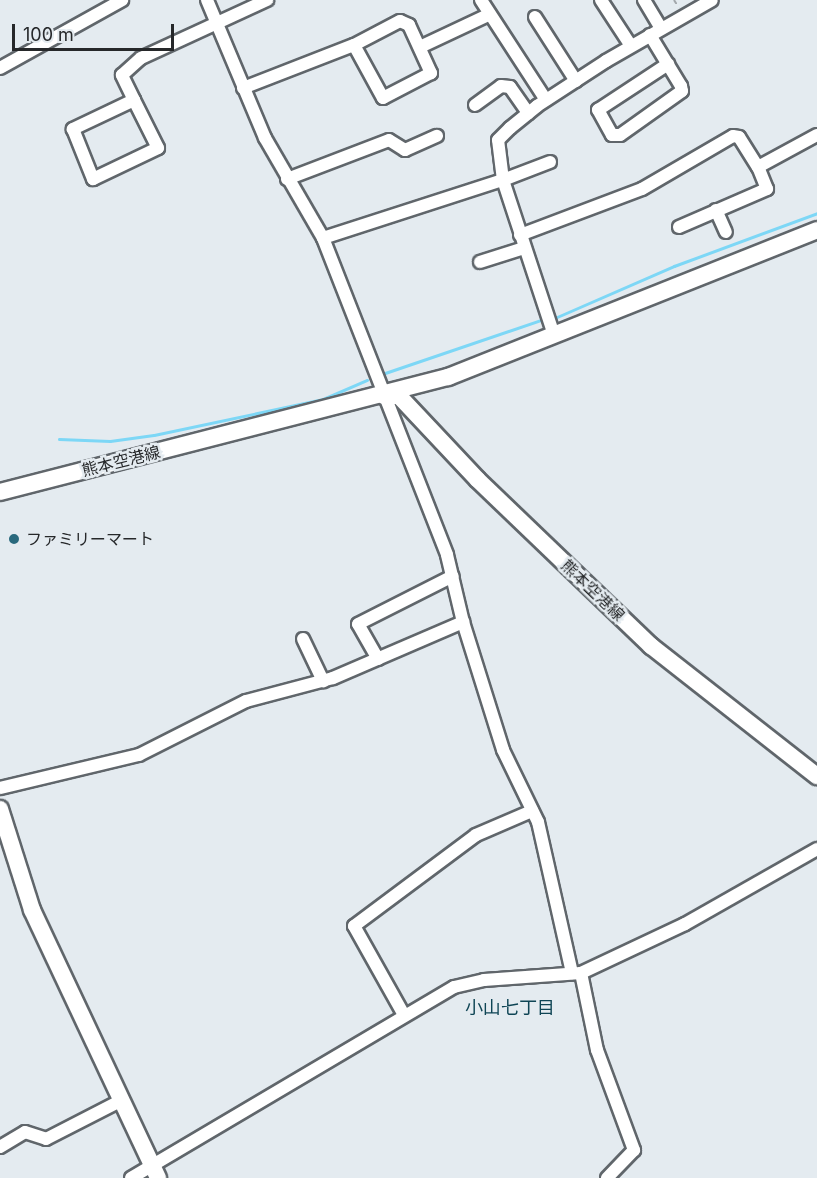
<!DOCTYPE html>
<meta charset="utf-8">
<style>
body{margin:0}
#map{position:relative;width:817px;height:1178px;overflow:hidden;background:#e4ebf0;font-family:Inter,"Noto Sans JP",sans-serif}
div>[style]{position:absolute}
.stream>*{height:3px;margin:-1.5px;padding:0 1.5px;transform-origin:1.5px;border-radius:1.5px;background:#7dd7f6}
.path>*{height:2px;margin-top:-1px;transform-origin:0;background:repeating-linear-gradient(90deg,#a3a8ac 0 4.5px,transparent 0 9px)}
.roads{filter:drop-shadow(2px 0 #60666b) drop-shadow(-2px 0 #60666b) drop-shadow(0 2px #60666b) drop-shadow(0 -2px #60666b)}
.street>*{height:12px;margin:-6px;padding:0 6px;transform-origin:6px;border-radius:6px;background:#fff}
.secondary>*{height:16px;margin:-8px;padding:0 8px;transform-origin:8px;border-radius:8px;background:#fff}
.dots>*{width:16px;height:16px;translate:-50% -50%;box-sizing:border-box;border:3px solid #e4ebf0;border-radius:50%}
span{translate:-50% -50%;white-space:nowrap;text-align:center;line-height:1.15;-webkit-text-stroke:5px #e4ebf0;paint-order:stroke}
.street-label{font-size:16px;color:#26282a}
.poi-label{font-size:16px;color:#26282a}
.left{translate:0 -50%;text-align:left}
.neighbourhood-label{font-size:18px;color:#0f4555}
.scale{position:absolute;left:12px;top:24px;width:162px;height:27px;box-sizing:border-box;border:3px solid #26282a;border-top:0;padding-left:8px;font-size:18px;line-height:21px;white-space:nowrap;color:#26282a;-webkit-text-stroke:4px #e4ebf0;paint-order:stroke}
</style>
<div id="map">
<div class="stream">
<div style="left:557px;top:317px;width:128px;rotate:-23.6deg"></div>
<div style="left:674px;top:266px;width:153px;rotate:-20.3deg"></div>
<div style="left:385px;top:373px;width:165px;rotate:-18.8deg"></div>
<div style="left:59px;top:439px;width:51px;rotate:2.2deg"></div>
<div style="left:110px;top:441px;width:44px;rotate:-7.8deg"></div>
<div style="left:154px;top:435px;width:173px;rotate:-12deg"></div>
<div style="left:323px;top:399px;width:48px;rotate:-23.4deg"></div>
</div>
<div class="path">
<div style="left:674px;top:0;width:9px;rotate:58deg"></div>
</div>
<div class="roads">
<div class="street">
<div style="left:207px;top:0;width:150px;rotate:67.2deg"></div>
<div style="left:265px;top:138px;width:116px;rotate:59.9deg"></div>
<div style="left:323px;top:238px;width:340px;rotate:68.6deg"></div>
<div style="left:447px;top:555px;width:69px;rotate:76.6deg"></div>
<div style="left:463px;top:622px;width:134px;rotate:72.6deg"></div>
<div style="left:503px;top:750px;width:80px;rotate:64.1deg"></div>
<div style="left:538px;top:822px;width:155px;rotate:77.3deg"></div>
<div style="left:481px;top:0;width:119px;rotate:57deg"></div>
<div style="left:601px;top:0;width:55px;rotate:56.9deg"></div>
<div style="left:644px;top:0;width:33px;rotate:59deg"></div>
<div style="left:535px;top:17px;width:76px;rotate:57.4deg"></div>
<div style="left:650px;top:35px;width:60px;rotate:58.7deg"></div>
<div style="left:681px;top:86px;width:5px;rotate:79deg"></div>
<div style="left:682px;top:91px;width:76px;rotate:144.6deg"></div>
<div style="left:620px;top:135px;width:8px;rotate:180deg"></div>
<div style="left:612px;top:135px;width:29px;rotate:-119deg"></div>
<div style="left:598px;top:110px;width:84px;rotate:-33.3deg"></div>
<div style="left:420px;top:47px;width:77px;rotate:-25.2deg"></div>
<div style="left:0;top:68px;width:140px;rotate:-29.1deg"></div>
<div style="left:243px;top:88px;width:119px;rotate:-21.2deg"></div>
<div style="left:354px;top:45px;width:52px;rotate:-27.6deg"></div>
<div style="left:400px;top:21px;width:10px;rotate:24deg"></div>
<div style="left:409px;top:25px;width:53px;rotate:65.4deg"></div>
<div style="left:431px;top:73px;width:54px;rotate:152.5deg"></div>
<div style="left:383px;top:98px;width:60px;rotate:-118.7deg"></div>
<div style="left:134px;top:100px;width:68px;rotate:154.6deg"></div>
<div style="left:73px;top:129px;width:54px;rotate:68.2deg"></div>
<div style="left:93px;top:179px;width:72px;rotate:-25.5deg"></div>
<div style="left:158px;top:148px;width:54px;rotate:-116.6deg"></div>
<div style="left:134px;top:100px;width:28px;rotate:-116deg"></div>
<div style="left:122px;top:75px;width:25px;rotate:-42deg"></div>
<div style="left:141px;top:58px;width:139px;rotate:-24.7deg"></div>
<div style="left:475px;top:105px;width:32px;rotate:-36deg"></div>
<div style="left:501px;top:86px;width:9px;rotate:6deg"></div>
<div style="left:510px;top:87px;width:32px;rotate:55deg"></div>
<div style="left:550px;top:162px;width:50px;rotate:159deg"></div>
<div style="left:503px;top:180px;width:163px;rotate:71.8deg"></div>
<div style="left:287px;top:179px;width:109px;rotate:-20.9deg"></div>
<div style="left:389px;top:140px;width:19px;rotate:32deg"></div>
<div style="left:405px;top:150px;width:35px;rotate:-24deg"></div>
<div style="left:716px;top:210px;width:24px;rotate:66deg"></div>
<div style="left:679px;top:227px;width:96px;rotate:-23.4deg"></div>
<div style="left:767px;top:189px;width:24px;rotate:-112deg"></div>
<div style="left:520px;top:235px;width:130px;rotate:-20.7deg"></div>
<div style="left:642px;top:189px;width:105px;rotate:-30.2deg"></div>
<div style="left:733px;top:136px;width:6px;rotate:9deg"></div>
<div style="left:739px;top:137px;width:36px;rotate:58deg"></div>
<div style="left:758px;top:167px;width:67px;rotate:-28.5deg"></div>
<div style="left:323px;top:238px;width:189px;rotate:-17.9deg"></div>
<div style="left:503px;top:180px;width:40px;rotate:-97.1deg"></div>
<div style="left:498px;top:140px;width:17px;rotate:-45deg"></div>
<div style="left:510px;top:128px;width:35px;rotate:-39deg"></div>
<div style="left:537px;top:106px;width:82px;rotate:-33.1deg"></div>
<div style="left:606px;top:61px;width:122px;rotate:-29.9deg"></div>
<div style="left:480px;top:262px;width:46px;rotate:-17.7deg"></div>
<div style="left:303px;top:639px;width:47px;rotate:64.5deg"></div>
<div style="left:378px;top:659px;width:40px;rotate:-119.7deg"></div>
<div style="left:358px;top:624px;width:106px;rotate:-26.8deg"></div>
<div style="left:0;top:788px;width:143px;rotate:-13.4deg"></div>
<div style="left:139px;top:755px;width:120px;rotate:-26.8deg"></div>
<div style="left:246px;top:701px;width:90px;rotate:-14.8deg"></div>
<div style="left:333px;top:678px;width:142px;rotate:-23.3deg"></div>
<div style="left:581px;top:973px;width:79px;rotate:78.3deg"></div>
<div style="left:597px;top:1050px;width:107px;rotate:69.7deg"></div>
<div style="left:634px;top:1150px;width:39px;rotate:134deg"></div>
<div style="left:404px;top:1015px;width:102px;rotate:-119.3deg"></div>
<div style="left:354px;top:926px;width:152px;rotate:-36.7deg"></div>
<div style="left:476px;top:835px;width:61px;rotate:-23.2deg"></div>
<div style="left:0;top:1147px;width:29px;rotate:-31deg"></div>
<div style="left:25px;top:1132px;width:22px;rotate:18deg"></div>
<div style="left:46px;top:1139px;width:83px;rotate:-27.2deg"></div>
<div style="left:131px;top:1178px;width:375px;rotate:-30.6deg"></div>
<div style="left:454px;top:987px;width:31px;rotate:-13deg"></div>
<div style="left:484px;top:980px;width:97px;rotate:-4.1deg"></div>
<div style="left:581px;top:973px;width:115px;rotate:-25.2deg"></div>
<div style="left:685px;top:924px;width:152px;rotate:-29.6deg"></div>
</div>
<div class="secondary">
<div style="left:384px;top:396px;width:15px"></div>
<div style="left:399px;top:396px;width:115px;rotate:46.8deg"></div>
<div style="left:478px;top:480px;width:240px;rotate:43.8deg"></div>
<div style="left:651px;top:646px;width:211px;rotate:38.1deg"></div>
<div style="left:0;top:492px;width:463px;rotate:-14.4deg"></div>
<div style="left:448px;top:377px;width:397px;rotate:-21.7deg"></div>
<div style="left:0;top:809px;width:106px;rotate:72.4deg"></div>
<div style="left:32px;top:910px;width:296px;rotate:64.8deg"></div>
</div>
</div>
<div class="dots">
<div style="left:14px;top:539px;background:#29697d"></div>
</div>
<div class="street-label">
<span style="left:121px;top:461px;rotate:-14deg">熊本空港線</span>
<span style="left:593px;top:590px;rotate:44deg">熊本空港線</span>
</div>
<div class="poi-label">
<span class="left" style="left:26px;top:539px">ファミリーマート</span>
</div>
<div class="neighbourhood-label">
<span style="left:510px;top:1008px">小山七丁目</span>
</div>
<div class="scale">100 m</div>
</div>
